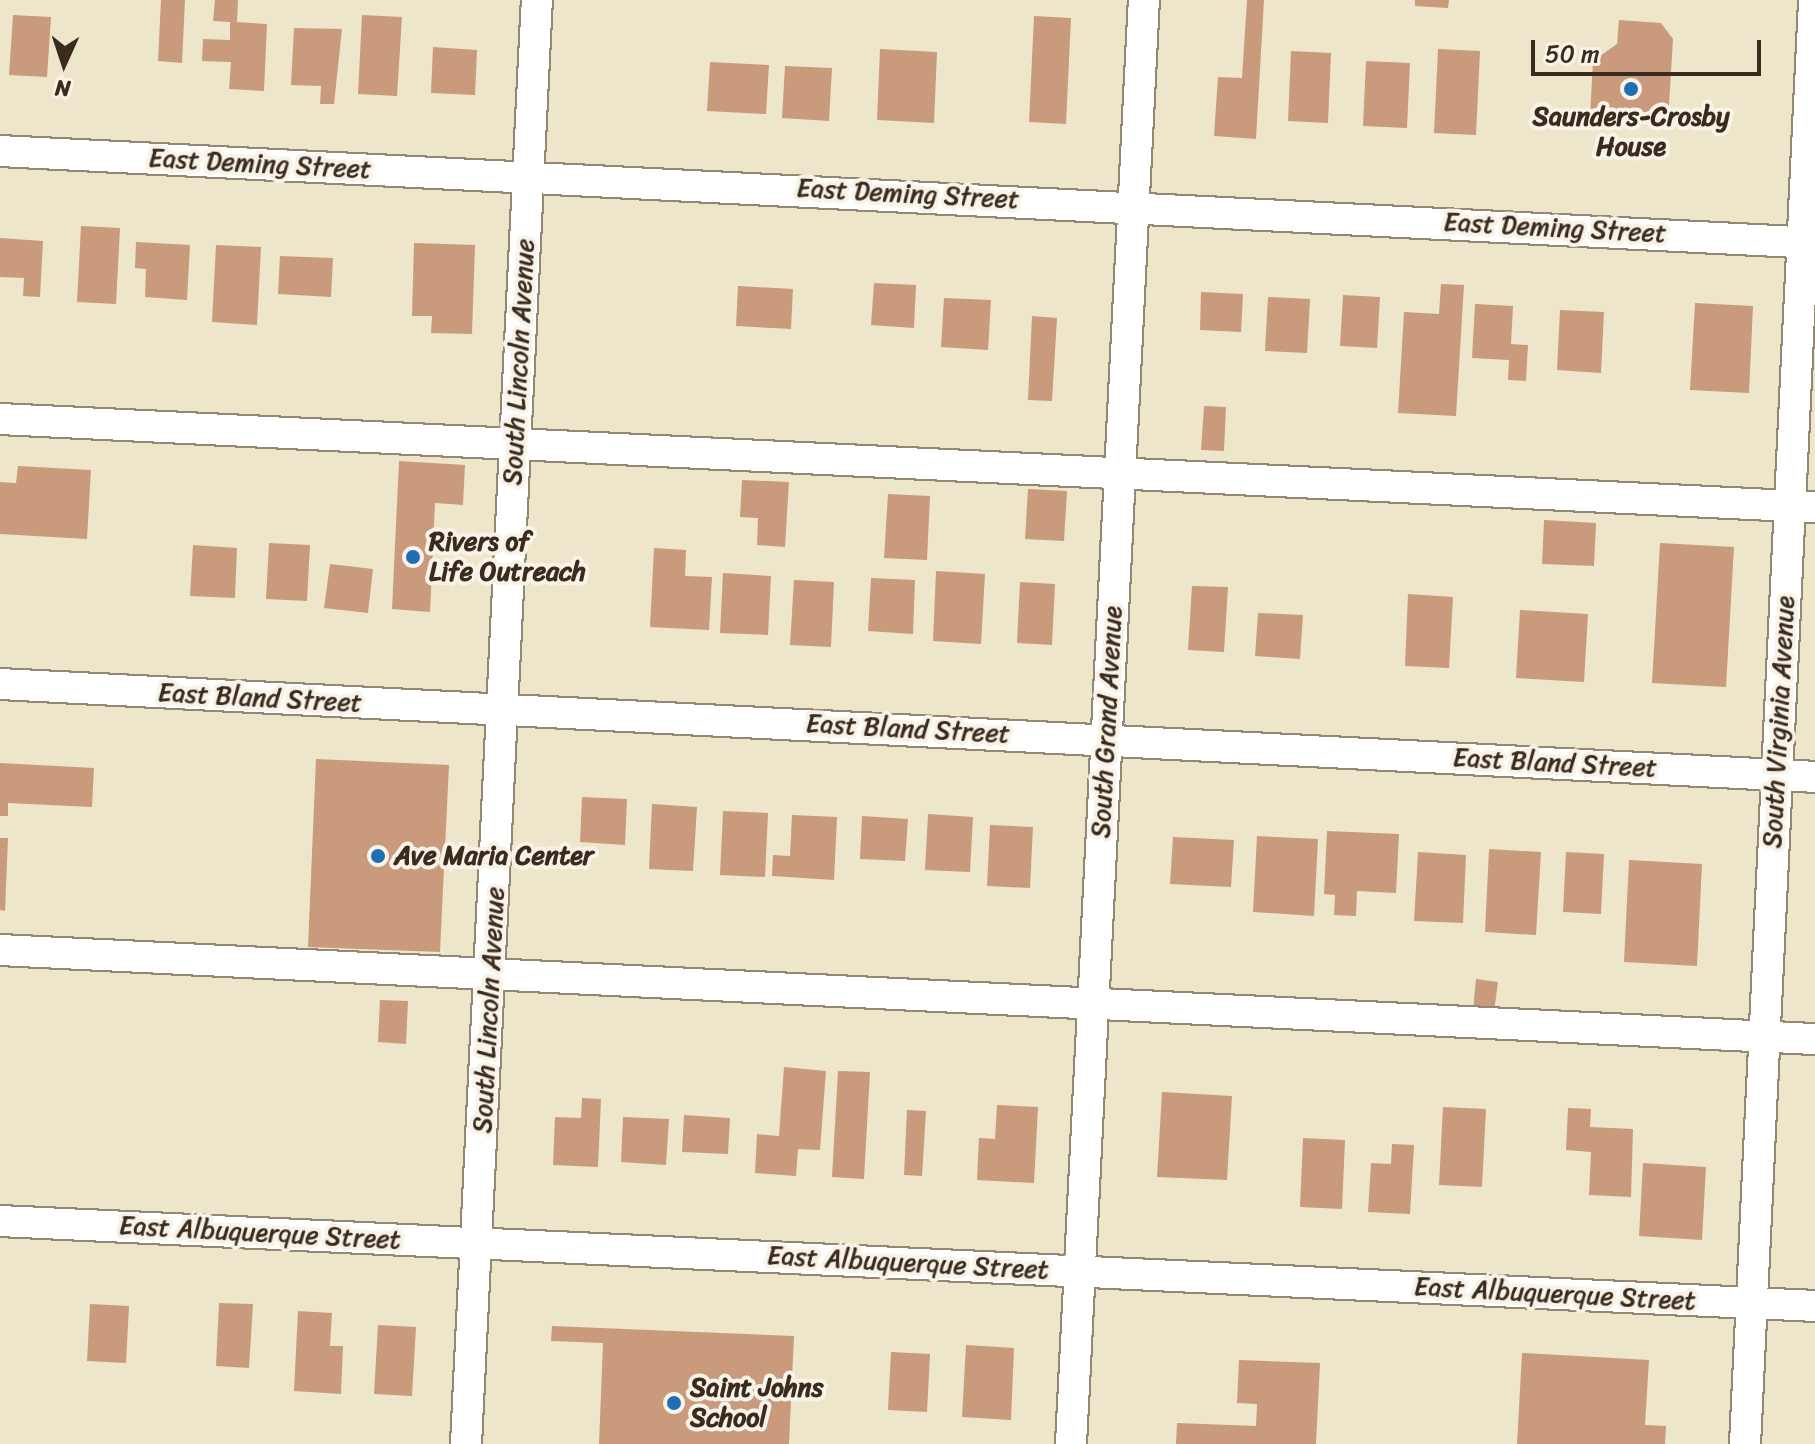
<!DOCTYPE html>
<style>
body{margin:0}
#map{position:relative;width:1815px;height:1444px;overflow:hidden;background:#eee6ca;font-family:Sriracha,sans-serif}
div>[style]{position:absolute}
.building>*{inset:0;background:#ca9a7d}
.roads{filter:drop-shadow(2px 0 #948874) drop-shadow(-2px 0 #948874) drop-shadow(0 2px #948874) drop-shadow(0 -2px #948874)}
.minor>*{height:30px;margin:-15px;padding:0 15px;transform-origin:15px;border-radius:15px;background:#fff}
.dots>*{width:22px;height:22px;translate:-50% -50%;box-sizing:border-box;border:4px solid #f7f3e8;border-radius:50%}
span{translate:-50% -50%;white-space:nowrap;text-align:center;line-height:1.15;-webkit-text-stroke:8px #f7f3e8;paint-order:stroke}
.poi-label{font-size:26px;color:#3b2a1e;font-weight:700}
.left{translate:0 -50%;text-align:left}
.street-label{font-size:26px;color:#3b2a1e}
.north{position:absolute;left:24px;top:24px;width:80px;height:80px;-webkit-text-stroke:6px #f7f3e8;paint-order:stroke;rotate:183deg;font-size:22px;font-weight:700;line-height:32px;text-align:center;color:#3b2a1e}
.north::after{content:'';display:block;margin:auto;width:28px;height:36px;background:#3b2a1e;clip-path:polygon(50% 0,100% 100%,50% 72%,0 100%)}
.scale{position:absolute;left:1531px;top:40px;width:230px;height:36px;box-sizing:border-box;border:4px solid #3b2a1e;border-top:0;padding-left:10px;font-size:24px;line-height:28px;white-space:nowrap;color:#3b2a1e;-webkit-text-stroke:6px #f7f3e8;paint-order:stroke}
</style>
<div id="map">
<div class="building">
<div style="clip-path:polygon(161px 0,185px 0,182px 63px,158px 61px)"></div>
<div style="clip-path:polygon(215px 0,238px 0,237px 22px,267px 24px,264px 91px,229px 89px,231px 62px,202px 61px,203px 39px,230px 40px,230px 22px,213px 21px)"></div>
<div style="clip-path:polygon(1247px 0,1264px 0,1256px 139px,1214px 136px,1218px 77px,1242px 78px)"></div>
<div style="clip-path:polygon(1415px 0,1449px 0,1448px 8px,1415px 6px)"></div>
<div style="clip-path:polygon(13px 15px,51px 17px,47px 77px,9px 75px)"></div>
<div style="clip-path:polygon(362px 15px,402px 17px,397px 96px,358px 94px)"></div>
<div style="clip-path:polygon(1034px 16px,1071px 18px,1066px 124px,1029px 122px)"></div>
<div style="clip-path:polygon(1619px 20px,1661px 23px,1673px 39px,1668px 122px,1590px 117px,1593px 61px,1617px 44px)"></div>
<div style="clip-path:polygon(294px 28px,342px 29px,334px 104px,320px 104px,321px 86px,291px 85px)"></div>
<div style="clip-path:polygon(433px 47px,477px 50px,475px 95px,431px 93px)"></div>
<div style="clip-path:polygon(880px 49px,937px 52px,934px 123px,877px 120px)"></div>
<div style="clip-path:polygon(1438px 49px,1480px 51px,1476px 135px,1434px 133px)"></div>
<div style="clip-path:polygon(1291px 51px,1331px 53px,1328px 123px,1288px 121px)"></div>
<div style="clip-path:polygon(1366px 61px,1410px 63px,1407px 128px,1363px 126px)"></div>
<div style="clip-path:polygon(710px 62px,769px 65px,766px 114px,707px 111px)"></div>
<div style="clip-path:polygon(785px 66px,832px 68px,829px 121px,782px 118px)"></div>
<div style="clip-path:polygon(81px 226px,120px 228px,116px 304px,77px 302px)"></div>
<div style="clip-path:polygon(0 238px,43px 241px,40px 297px,23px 296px,24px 278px,0 277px)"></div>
<div style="clip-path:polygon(136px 242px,190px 245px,187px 300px,145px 297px,146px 269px,135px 268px)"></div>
<div style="clip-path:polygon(414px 243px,475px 245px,472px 334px,431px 333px,432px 316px,412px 316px)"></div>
<div style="clip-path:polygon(216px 245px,261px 247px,257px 325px,212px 322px)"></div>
<div style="clip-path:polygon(280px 256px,333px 258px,331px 297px,278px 294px)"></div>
<div style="clip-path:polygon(874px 283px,916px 285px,914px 328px,871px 325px)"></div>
<div style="clip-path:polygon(1441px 284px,1464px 285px,1456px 416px,1398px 413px,1404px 312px,1439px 314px)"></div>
<div style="clip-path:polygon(738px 286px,793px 289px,791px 329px,736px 326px)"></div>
<div style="clip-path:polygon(1201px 292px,1243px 294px,1241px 332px,1200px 330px)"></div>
<div style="clip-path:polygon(1343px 295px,1380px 297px,1377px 348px,1340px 346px)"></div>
<div style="clip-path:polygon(1268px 297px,1310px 299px,1307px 353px,1265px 351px)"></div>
<div style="clip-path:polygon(944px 298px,991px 300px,988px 350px,941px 347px)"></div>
<div style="clip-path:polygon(1695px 303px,1753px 306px,1749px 393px,1690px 390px)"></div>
<div style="clip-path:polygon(1475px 304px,1513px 306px,1511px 344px,1528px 345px,1526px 381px,1508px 380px,1509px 360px,1472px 358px)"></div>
<div style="clip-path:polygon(1560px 310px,1604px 312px,1601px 373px,1557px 370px)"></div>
<div style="clip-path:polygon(1032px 316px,1057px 318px,1052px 401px,1028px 400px)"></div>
<div style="clip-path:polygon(1204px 406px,1226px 407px,1224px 451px,1201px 450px)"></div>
<div style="clip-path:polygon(399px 461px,465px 465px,463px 505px,435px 503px,430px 612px,392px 609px)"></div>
<div style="clip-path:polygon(18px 466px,91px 470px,87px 539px,0 534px,0 482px,16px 483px)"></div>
<div style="clip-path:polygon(742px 480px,789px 482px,785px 547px,757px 545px,758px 518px,740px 517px)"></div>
<div style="clip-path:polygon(1028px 489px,1067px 491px,1064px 541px,1025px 539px)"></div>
<div style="clip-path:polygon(888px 494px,930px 496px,927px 560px,884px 558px)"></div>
<div style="clip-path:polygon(1544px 520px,1596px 523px,1594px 566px,1542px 564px)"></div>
<div style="clip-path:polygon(269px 543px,310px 545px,307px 601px,266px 599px)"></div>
<div style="clip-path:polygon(1660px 543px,1734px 547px,1726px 687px,1652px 683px)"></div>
<div style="clip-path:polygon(193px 545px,237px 548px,235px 598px,190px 596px)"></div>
<div style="clip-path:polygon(654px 548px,686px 550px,685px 576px,712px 577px,709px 630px,650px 627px)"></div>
<div style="clip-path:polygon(330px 564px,373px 569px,368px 613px,324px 608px)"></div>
<div style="clip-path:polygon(936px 571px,985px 574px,981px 644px,933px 641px)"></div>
<div style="clip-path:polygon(723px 573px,771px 576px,768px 635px,720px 633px)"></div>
<div style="clip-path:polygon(871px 578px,915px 580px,913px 634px,868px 631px)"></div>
<div style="clip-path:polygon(794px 580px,834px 582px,831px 647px,790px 645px)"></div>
<div style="clip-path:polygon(1020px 582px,1055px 584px,1052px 645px,1017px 643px)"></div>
<div style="clip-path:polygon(1192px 586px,1228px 587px,1224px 652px,1188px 650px)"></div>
<div style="clip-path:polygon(1408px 594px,1453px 597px,1449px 668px,1405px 666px)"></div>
<div style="clip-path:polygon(1520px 610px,1588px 614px,1584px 682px,1516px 678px)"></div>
<div style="clip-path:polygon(1258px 613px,1303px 615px,1300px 659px,1255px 656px)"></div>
<div style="clip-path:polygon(316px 759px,449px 765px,440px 952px,308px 947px)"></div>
<div style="clip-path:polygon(0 763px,94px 768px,92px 807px,8px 803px,8px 816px,0 816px)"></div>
<div style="clip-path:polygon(582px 797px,627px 799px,625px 845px,580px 842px)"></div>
<div style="clip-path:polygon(652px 804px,697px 807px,693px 871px,649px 869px)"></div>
<div style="clip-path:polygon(723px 811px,768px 813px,765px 877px,720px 875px)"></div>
<div style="clip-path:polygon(928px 814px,973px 817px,970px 872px,925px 870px)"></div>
<div style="clip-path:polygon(792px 815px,837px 817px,834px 880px,772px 876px,773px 855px,790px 856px)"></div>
<div style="clip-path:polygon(862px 816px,908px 819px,905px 861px,860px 859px)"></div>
<div style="clip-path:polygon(990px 825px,1033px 827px,1030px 888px,987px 886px)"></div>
<div style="clip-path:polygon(1327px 831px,1399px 834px,1396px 893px,1357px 891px,1356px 916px,1334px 915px,1335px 895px,1324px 894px)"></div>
<div style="clip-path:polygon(1257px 836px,1318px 839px,1314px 916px,1253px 912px)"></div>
<div style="clip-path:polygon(1173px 837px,1234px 840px,1231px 887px,1170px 884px)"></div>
<div style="clip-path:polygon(0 838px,8px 838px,5px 911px,0 910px)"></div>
<div style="clip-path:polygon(1489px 849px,1541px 852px,1536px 935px,1485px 932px)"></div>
<div style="clip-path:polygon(1418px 852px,1466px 855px,1463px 923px,1414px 921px)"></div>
<div style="clip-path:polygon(1566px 852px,1604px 854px,1601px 914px,1563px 912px)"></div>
<div style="clip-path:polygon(1629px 860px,1702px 864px,1697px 966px,1624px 962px)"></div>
<div style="clip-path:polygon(1476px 979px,1498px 982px,1494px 1012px,1473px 1010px)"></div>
<div style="clip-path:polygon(380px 1000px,408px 1001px,406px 1044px,378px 1042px)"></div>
<div style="clip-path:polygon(784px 1067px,826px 1071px,820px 1150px,798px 1149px,796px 1176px,755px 1173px,757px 1134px,779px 1136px)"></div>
<div style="clip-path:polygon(838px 1071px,870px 1072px,864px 1179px,832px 1177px)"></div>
<div style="clip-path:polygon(1162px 1092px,1232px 1096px,1227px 1180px,1157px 1177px)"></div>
<div style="clip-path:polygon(582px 1098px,601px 1099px,598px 1167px,553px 1165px,555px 1117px,581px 1118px)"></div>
<div style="clip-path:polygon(997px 1105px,1038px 1107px,1034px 1183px,977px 1180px,979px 1138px,995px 1139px)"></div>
<div style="clip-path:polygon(1443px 1107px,1486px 1109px,1482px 1187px,1439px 1185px)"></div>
<div style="clip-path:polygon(1568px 1108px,1591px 1109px,1590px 1127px,1633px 1129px,1631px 1197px,1589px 1195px,1591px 1152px,1566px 1150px)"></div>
<div style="clip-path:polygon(907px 1110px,926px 1111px,922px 1176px,904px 1175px)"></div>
<div style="clip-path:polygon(684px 1115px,730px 1118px,728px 1154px,682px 1152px)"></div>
<div style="clip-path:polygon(623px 1117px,669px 1119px,666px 1165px,621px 1162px)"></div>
<div style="clip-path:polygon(1303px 1138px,1345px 1140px,1342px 1209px,1300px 1207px)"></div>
<div style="clip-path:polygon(1392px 1144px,1414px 1145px,1410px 1214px,1368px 1212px,1371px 1163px,1391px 1164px)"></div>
<div style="clip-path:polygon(1643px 1163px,1706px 1167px,1702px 1240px,1639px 1236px)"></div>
<div style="clip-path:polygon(219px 1303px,253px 1304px,249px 1368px,216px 1366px)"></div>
<div style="clip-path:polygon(90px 1304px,129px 1306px,126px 1363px,87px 1361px)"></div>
<div style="clip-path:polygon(298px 1311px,332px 1313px,330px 1346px,343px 1346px,341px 1394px,294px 1391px)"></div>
<div style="clip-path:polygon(378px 1325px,416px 1327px,412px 1396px,374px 1394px)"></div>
<div style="clip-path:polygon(552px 1326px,794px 1336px,789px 1444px,599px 1444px,603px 1343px,551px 1341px)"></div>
<div style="clip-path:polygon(966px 1345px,1014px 1348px,1011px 1420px,962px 1417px)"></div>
<div style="clip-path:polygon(891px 1352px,930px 1354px,927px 1412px,888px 1410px)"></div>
<div style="clip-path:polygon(1522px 1353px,1649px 1360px,1645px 1425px,1666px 1426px,1665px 1444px,1517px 1444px)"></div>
<div style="clip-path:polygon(1239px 1360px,1320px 1363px,1316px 1444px,1176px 1444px,1177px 1423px,1256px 1426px,1257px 1404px,1237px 1403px)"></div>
</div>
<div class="roads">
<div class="minor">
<div style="left:0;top:151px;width:1817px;rotate:2.9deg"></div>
<div style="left:0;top:419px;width:1817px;rotate:2.78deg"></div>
<div style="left:0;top:684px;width:1817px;rotate:2.93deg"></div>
<div style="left:0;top:950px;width:1817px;rotate:2.81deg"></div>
<div style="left:0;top:1221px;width:1817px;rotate:2.68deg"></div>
<div style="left:466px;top:1444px;width:1446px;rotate:-87.19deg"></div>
<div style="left:1071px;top:1444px;width:1446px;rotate:-87.11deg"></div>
<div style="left:1745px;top:1444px;width:1446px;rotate:-87.26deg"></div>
</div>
</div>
<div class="dots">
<div style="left:1631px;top:89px;background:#1f6fb2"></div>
<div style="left:413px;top:557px;background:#1f6fb2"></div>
<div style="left:378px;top:856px;background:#1f6fb2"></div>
<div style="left:674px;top:1403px;background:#1f6fb2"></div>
</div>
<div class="poi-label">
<span style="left:1631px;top:132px">Saunders-Crosby<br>House</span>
<span class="left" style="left:429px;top:557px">Rivers of<br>Life Outreach</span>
<span class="left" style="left:394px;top:856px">Ave Maria Center</span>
<span class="left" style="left:690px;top:1403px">Saint Johns<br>School</span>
</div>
<div class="street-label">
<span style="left:260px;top:164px;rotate:3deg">East Deming Street</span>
<span style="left:908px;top:194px;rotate:3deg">East Deming Street</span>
<span style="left:1555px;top:228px;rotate:3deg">East Deming Street</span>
<span style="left:519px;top:362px;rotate:-87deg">South Lincoln Avenue</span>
<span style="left:260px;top:698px;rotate:3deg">East Bland Street</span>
<span style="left:1107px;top:722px;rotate:-87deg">South Grand Avenue</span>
<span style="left:1779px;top:722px;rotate:-87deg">South Virginia Avenue</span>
<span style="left:908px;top:729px;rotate:3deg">East Bland Street</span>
<span style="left:1555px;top:763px;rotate:3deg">East Bland Street</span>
<span style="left:489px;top:1010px;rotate:-87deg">South Lincoln Avenue</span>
<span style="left:260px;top:1233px;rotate:3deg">East Albuquerque Street</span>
<span style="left:908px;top:1263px;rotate:3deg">East Albuquerque Street</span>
<span style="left:1555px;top:1294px;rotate:3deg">East Albuquerque Street</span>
</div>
<div class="north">N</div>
<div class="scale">50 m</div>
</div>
